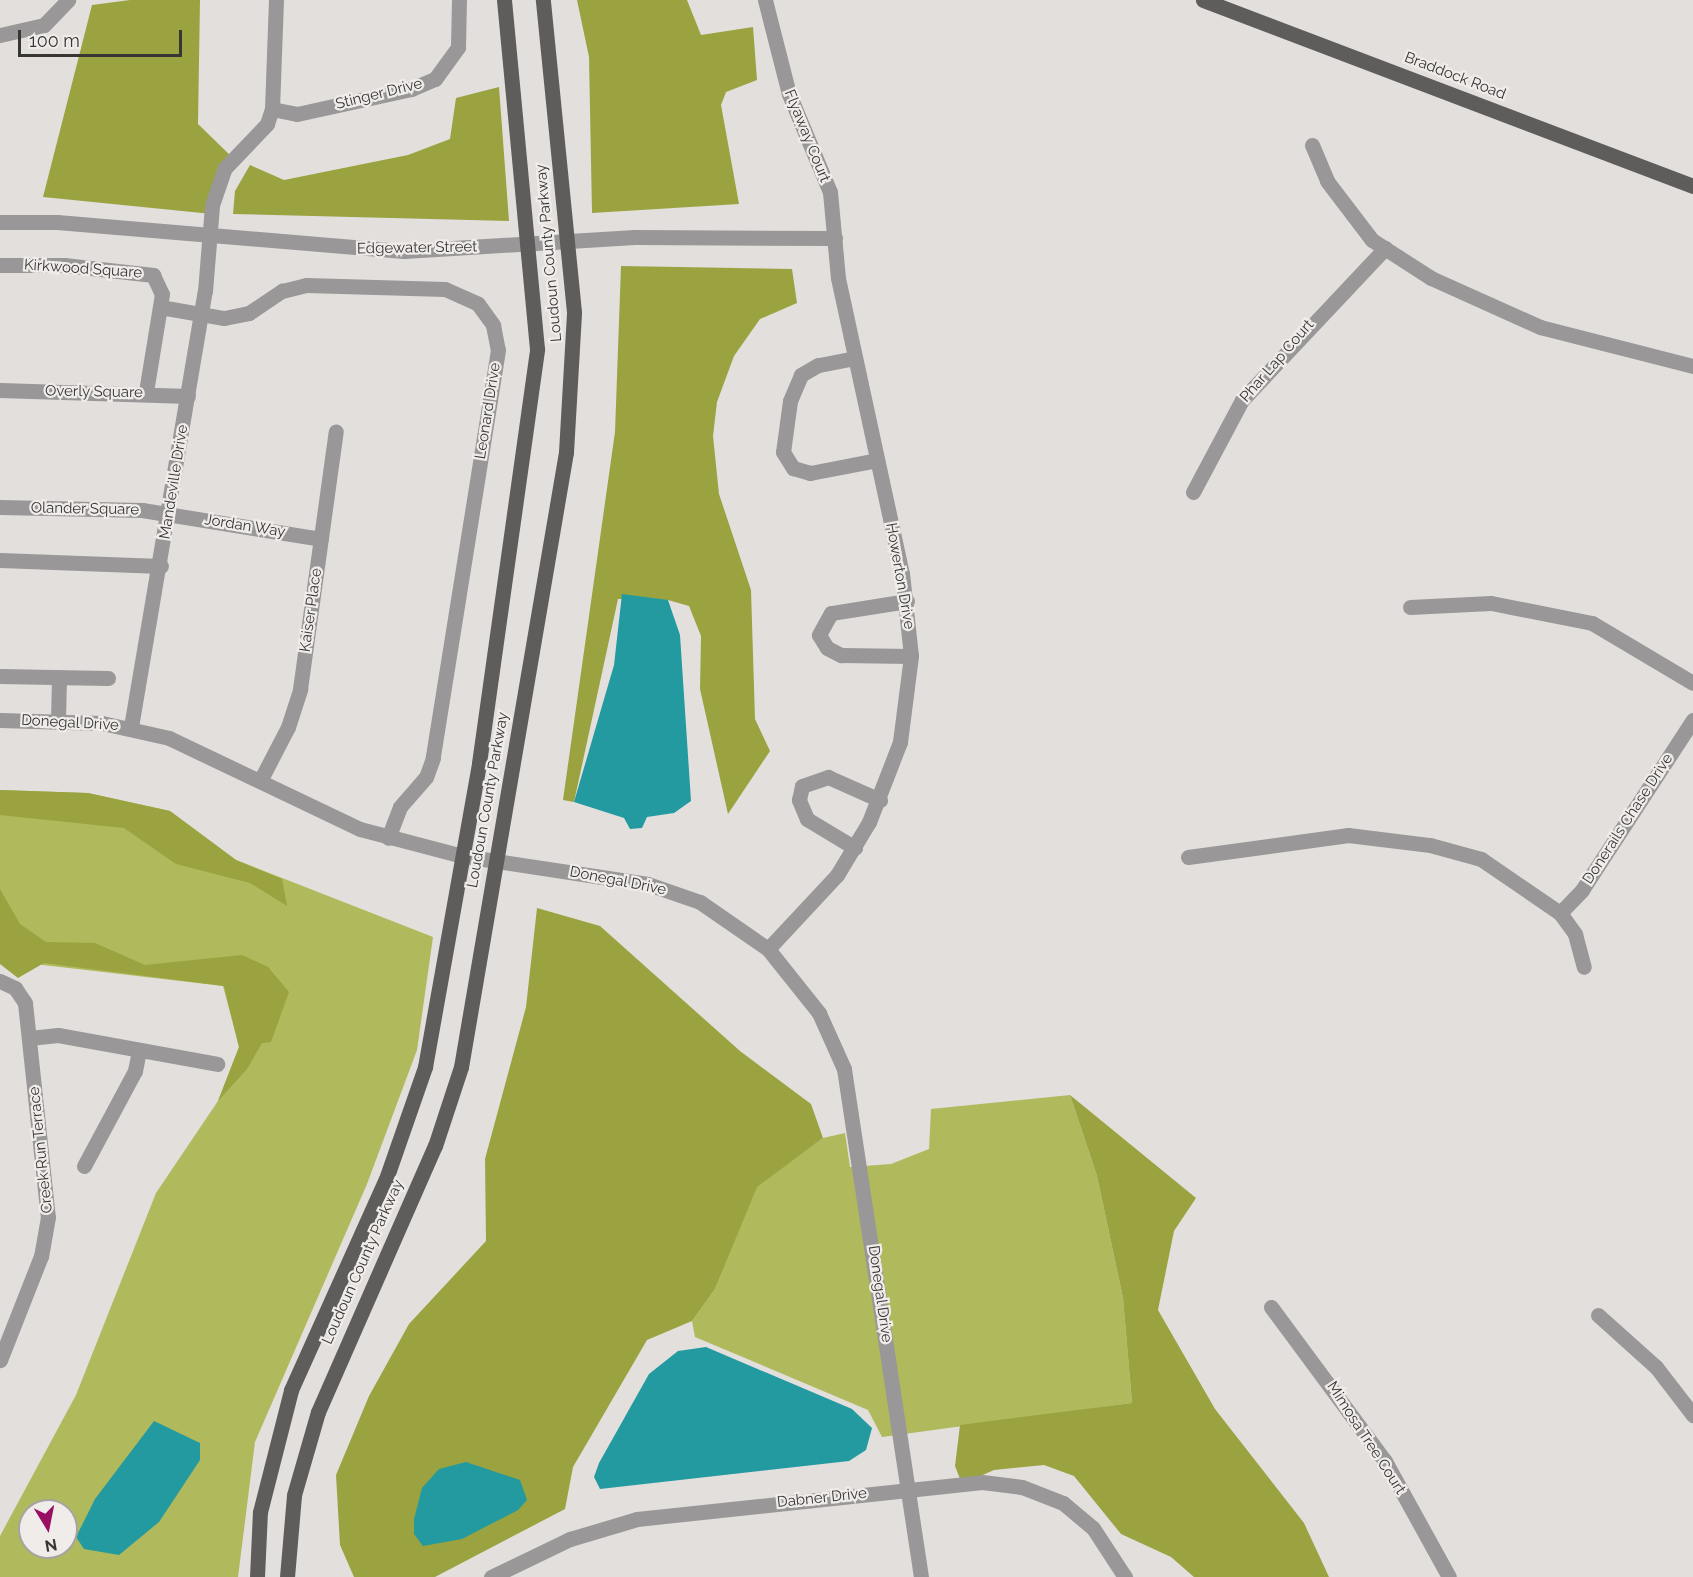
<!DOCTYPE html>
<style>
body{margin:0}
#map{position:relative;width:1693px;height:1577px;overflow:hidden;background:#e3dfdd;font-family:Raleway,sans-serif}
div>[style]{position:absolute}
.green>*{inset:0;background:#b0b95b}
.forest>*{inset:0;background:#9aa340}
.water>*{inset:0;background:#229aa0}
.minor>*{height:15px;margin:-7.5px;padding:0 7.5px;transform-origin:7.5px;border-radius:7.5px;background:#999797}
.major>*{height:15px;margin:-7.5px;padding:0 7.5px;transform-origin:7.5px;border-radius:7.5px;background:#5f5c5c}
span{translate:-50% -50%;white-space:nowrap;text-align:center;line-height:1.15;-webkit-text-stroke:4.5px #f0ecea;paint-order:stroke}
.street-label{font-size:15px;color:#373635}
.north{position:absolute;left:18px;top:1499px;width:60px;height:60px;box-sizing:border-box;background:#f0ecea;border:2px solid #a6a3a2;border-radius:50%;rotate:170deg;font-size:16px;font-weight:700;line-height:24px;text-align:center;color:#373635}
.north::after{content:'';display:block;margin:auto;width:21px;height:27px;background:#980f63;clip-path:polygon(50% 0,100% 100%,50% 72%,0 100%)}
.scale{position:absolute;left:18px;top:30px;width:164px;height:27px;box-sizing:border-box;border:3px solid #373635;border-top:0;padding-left:8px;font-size:18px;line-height:21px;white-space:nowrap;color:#373635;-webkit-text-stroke:4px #f0ecea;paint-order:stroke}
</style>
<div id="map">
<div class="green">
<div style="clip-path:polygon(evenodd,0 790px,88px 793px,170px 811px,236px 860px,433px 937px,417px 1050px,367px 1184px,255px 1442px,238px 1577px,0 1577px,0 1536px,76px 1395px,156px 1193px,218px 1101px,239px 1047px,223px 986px,0 960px,0 790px,30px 1511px,66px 1511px,66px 1547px,30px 1547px,30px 1511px)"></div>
<div style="clip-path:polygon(1070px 1095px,1097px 1176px,1123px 1298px,1132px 1403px,882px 1437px,868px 1410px,695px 1337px,692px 1321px,715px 1289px,756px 1187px,823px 1138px,845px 1133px,850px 1167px,891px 1164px,929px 1149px,931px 1109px)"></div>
</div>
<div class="forest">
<div style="clip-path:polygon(130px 0,200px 0,198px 124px,234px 159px,212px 214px,43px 197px,92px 5px)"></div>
<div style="clip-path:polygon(577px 0,687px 0,701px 35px,753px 27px,757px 80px,726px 92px,721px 105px,739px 204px,592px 213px,589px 57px)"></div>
<div style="clip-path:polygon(499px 87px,509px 221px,233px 214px,235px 191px,250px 165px,284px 180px,408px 155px,450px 139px,456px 98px)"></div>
<div style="clip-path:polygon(621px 266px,792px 269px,797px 303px,760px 319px,734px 356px,717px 402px,713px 436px,719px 494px,751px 590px,755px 719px,770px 751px,728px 814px,700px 689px,701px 636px,689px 606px,668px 600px,618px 599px,574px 802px,563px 800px,615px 432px)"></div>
<div style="clip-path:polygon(0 790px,88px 793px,170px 811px,236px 860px,282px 879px,287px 906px,250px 883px,176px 864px,124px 828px,0 815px)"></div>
<div style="clip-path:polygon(0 889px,20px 924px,46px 942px,95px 943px,145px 965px,242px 955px,268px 967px,289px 992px,271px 1042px,262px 1043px,247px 1069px,218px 1101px,239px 1047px,224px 986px,44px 963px,18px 978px,0 964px)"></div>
<div style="clip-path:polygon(537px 908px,600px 926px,740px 1051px,811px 1104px,823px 1138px,757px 1187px,715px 1289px,692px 1321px,647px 1340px,573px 1467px,565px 1509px,435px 1577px,354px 1577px,340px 1545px,336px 1475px,369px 1396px,409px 1324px,486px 1241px,485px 1159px,526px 1007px)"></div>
<div style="clip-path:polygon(1070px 1095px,1196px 1198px,1174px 1231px,1158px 1310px,1215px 1409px,1304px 1523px,1329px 1577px,1194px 1577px,1171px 1557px,1121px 1534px,1074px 1476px,1044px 1465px,994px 1470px,962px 1484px,955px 1466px,960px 1425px,1132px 1403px,1123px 1298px,1097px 1176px)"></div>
</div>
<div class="water">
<div style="clip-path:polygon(622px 594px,668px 600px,680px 635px,691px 801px,674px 813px,647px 817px,642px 828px,630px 829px,624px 818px,574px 802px,614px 665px)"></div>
<div style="clip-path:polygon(706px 1347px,852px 1409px,872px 1428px,866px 1450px,849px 1461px,600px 1489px,594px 1477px,599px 1463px,649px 1374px,678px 1351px)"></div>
<div style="clip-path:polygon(154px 1421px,200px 1443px,200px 1460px,159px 1522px,119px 1555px,84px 1549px,76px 1537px,95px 1499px)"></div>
<div style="clip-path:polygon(466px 1462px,520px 1480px,527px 1500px,518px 1510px,462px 1539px,423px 1546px,414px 1534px,414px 1519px,422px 1488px,439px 1469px)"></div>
</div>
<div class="minor">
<div style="left:765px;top:0;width:97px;rotate:75.7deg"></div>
<div style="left:789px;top:94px;width:106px;rotate:67.3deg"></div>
<div style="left:830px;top:192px;width:86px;rotate:84.7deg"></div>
<div style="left:838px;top:278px;width:302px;rotate:77.8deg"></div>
<div style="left:902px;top:573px;width:83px;rotate:83.8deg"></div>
<div style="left:911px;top:656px;width:87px;rotate:97.3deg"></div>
<div style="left:900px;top:742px;width:86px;rotate:111.2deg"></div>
<div style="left:869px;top:822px;width:62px;rotate:121.1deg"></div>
<div style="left:837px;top:875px;width:101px;rotate:133deg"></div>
<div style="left:0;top:35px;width:45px;rotate:-12.8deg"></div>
<div style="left:44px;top:25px;width:35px;rotate:-46deg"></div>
<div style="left:272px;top:109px;width:25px;rotate:11deg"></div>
<div style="left:297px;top:114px;width:117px;rotate:-12.4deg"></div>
<div style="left:411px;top:89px;width:26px;rotate:-23deg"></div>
<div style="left:435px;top:79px;width:39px;rotate:-54deg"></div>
<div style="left:458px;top:47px;width:47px;rotate:-88.8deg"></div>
<div style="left:1312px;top:145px;width:39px;rotate:67deg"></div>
<div style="left:1327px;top:181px;width:74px;rotate:52.7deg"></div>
<div style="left:1372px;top:240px;width:70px;rotate:32.8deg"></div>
<div style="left:1431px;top:278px;width:120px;rotate:24.2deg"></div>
<div style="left:1540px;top:327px;width:158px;rotate:14.3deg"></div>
<div style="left:0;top:222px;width:57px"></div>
<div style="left:57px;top:222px;width:348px;rotate:4.8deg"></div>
<div style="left:404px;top:251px;width:231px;rotate:-3.5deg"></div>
<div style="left:635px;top:237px;width:200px;rotate:0.3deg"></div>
<div style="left:0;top:265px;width:64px"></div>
<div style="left:64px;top:265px;width:90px;rotate:6.4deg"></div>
<div style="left:153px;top:275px;width:21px;rotate:65deg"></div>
<div style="left:162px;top:294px;width:99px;rotate:99.3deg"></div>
<div style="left:160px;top:307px;width:65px;rotate:9.8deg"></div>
<div style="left:224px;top:318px;width:25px;rotate:-11deg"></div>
<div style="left:249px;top:313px;width:40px;rotate:-34deg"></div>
<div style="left:282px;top:291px;width:25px;rotate:-14deg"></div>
<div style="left:306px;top:285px;width:139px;rotate:1.6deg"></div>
<div style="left:445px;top:289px;width:36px;rotate:24deg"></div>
<div style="left:478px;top:304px;width:26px;rotate:54deg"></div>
<div style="left:493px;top:325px;width:25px;rotate:79deg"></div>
<div style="left:498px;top:350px;width:413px;rotate:99.1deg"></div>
<div style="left:433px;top:758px;width:20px;rotate:110deg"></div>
<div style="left:426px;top:777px;width:40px;rotate:131deg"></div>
<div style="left:400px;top:807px;width:33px;rotate:111deg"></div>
<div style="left:855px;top:358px;width:38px;rotate:169deg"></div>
<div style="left:818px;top:365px;width:20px;rotate:150deg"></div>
<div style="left:801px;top:375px;width:28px;rotate:113deg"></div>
<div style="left:790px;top:401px;width:51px;rotate:97.8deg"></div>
<div style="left:783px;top:452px;width:19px;rotate:58deg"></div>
<div style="left:793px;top:468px;width:18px;rotate:16deg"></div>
<div style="left:810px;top:473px;width:68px;rotate:-11deg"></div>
<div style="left:0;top:390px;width:188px;rotate:1.8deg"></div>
<div style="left:1193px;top:492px;width:104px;rotate:-62deg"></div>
<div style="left:1242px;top:400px;width:209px;rotate:-46.7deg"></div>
<div style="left:0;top:507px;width:142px;rotate:1.2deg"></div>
<div style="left:142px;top:510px;width:181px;rotate:9.2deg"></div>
<div style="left:0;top:560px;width:161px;rotate:2.1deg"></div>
<div style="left:907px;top:601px;width:77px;rotate:171deg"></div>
<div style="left:831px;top:613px;width:25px;rotate:119deg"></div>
<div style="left:819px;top:635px;width:15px;rotate:58deg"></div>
<div style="left:827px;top:648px;width:16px;rotate:27deg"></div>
<div style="left:841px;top:655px;width:70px;rotate:0.8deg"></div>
<div style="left:1410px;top:607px;width:81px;rotate:-2.8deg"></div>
<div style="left:1491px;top:603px;width:103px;rotate:11.2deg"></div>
<div style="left:1592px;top:623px;width:117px;rotate:30.7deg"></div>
<div style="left:0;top:676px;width:108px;rotate:1.1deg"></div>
<div style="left:0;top:720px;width:102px;rotate:1.7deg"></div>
<div style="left:102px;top:723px;width:69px;rotate:12.6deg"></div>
<div style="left:169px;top:738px;width:212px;rotate:25.5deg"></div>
<div style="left:360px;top:829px;width:106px;rotate:14.7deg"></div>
<div style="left:463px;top:856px;width:187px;rotate:8.6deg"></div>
<div style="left:648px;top:884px;width:55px;rotate:19.1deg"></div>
<div style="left:700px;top:902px;width:83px;rotate:34.7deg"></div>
<div style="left:768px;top:949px;width:82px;rotate:51.4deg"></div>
<div style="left:819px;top:1013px;width:61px;rotate:65.9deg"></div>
<div style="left:844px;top:1069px;width:514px;rotate:81.38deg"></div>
<div style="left:58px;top:721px;width:44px;rotate:-88.7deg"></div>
<div style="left:131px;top:727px;width:442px;rotate:-80.4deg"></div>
<div style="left:205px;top:291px;width:86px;rotate:-85.3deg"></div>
<div style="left:212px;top:205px;width:39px;rotate:-71deg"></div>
<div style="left:225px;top:168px;width:61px;rotate:-46.3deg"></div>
<div style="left:267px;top:124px;width:16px;rotate:-72deg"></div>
<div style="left:272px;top:109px;width:109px;rotate:-87.9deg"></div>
<div style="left:260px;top:781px;width:61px;rotate:-62.6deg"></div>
<div style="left:288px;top:727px;width:40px;rotate:-72deg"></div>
<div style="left:300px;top:689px;width:260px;rotate:-82.1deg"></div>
<div style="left:855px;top:848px;width:56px;rotate:-148.9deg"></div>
<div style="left:807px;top:819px;width:21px;rotate:-113deg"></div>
<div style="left:799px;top:800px;width:14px;rotate:-78deg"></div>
<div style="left:802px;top:786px;width:28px;rotate:-19deg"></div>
<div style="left:828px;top:777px;width:57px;rotate:23.9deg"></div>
<div style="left:1188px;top:857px;width:162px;rotate:-7.8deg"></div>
<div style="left:1348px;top:835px;width:83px;rotate:7deg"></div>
<div style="left:1430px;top:845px;width:53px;rotate:15.4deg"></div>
<div style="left:1481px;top:859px;width:96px;rotate:34.4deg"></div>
<div style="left:1560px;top:913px;width:26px;rotate:54deg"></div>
<div style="left:1575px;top:934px;width:34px;rotate:75deg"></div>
<div style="left:1560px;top:913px;width:32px;rotate:-46deg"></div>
<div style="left:1582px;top:890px;width:203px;rotate:-56.9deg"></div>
<div style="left:0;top:981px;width:17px;rotate:25deg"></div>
<div style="left:15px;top:988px;width:18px;rotate:56deg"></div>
<div style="left:25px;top:1003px;width:215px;rotate:83.9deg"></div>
<div style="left:48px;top:1217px;width:40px;rotate:100deg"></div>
<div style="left:41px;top:1256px;width:112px;rotate:111.5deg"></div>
<div style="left:29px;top:1038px;width:29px;rotate:-6deg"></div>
<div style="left:58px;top:1035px;width:162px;rotate:10.3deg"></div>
<div style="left:84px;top:1166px;width:108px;rotate:-61.8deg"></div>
<div style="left:135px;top:1071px;width:21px;rotate:-79deg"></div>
<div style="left:1271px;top:1307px;width:192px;rotate:53.5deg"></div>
<div style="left:1385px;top:1461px;width:132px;rotate:61.1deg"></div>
<div style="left:1598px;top:1315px;width:78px;rotate:41.9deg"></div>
<div style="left:1656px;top:1367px;width:61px;rotate:52.4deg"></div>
<div style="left:491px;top:1577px;width:88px;rotate:-25.7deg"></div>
<div style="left:570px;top:1539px;width:70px;rotate:-16.6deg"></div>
<div style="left:637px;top:1519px;width:347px;rotate:-6.1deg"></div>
<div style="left:982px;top:1482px;width:40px;rotate:7.1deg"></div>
<div style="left:1022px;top:1487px;width:44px;rotate:21.3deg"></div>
<div style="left:1063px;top:1503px;width:39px;rotate:40deg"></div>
<div style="left:1093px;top:1528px;width:59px;rotate:56.9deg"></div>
</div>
<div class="major">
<div style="left:1203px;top:0;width:524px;rotate:20.79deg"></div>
<div style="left:257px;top:1577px;width:65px;rotate:-87.4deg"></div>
<div style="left:260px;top:1512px;width:126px;rotate:-75.7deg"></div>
<div style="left:291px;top:1390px;width:231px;rotate:-65.8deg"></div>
<div style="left:386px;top:1179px;width:119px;rotate:-70.8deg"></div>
<div style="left:425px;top:1067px;width:309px;rotate:-79.9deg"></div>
<div style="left:479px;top:763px;width:418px;rotate:-82deg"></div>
<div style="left:537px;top:349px;width:351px;rotate:-95.4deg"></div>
<div style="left:287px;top:1577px;width:82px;rotate:-85.1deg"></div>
<div style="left:294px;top:1495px;width:86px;rotate:-73.9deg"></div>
<div style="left:318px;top:1412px;width:291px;rotate:-66.3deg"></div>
<div style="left:435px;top:1146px;width:83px;rotate:-71.8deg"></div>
<div style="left:461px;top:1067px;width:624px;rotate:-80.31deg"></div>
<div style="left:566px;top:452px;width:140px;rotate:-86.7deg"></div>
<div style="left:574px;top:312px;width:314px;rotate:-95.7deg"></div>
</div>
<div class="street-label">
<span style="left:1455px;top:76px;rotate:21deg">Braddock Road</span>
<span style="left:379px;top:94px;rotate:-14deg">Stinger Drive</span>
<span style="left:807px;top:136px;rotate:68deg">Flyaway Court</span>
<span style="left:417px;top:248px;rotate:-1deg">Edgewater Street</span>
<span style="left:549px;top:253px;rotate:-95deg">Loudoun County Parkway</span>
<span style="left:83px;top:269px;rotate:4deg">Kirkwood Square</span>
<span style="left:1277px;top:361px;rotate:-49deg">Phar Lap Court</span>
<span style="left:94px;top:392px;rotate:1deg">Overly Square</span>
<span style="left:488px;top:411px;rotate:-81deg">Leonard Drive</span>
<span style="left:174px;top:482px;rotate:-81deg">Mandeville Drive</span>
<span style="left:85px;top:509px;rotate:1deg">Olander Square</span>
<span style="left:245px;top:526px;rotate:9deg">Jordan Way</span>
<span style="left:900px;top:576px;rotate:80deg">Howerton Drive</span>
<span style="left:311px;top:610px;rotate:-82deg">Kaiser Place</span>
<span style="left:70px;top:723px;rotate:3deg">Donegal Drive</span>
<span style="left:488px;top:800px;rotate:-80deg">Loudoun County Parkway</span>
<span style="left:1628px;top:819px;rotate:-57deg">Donerails Chase Drive</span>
<span style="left:618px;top:881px;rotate:11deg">Donegal Drive</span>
<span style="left:41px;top:1150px;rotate:-96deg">Creek Run Terrace</span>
<span style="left:363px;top:1262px;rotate:-66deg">Loudoun County Parkway</span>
<span style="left:880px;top:1294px;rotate:82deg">Donegal Drive</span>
<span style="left:1366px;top:1438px;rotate:57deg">Mimosa Tree Court</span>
<span style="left:822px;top:1498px;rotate:-6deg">Dabner Drive</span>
</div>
<div class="north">N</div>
<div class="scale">100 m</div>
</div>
